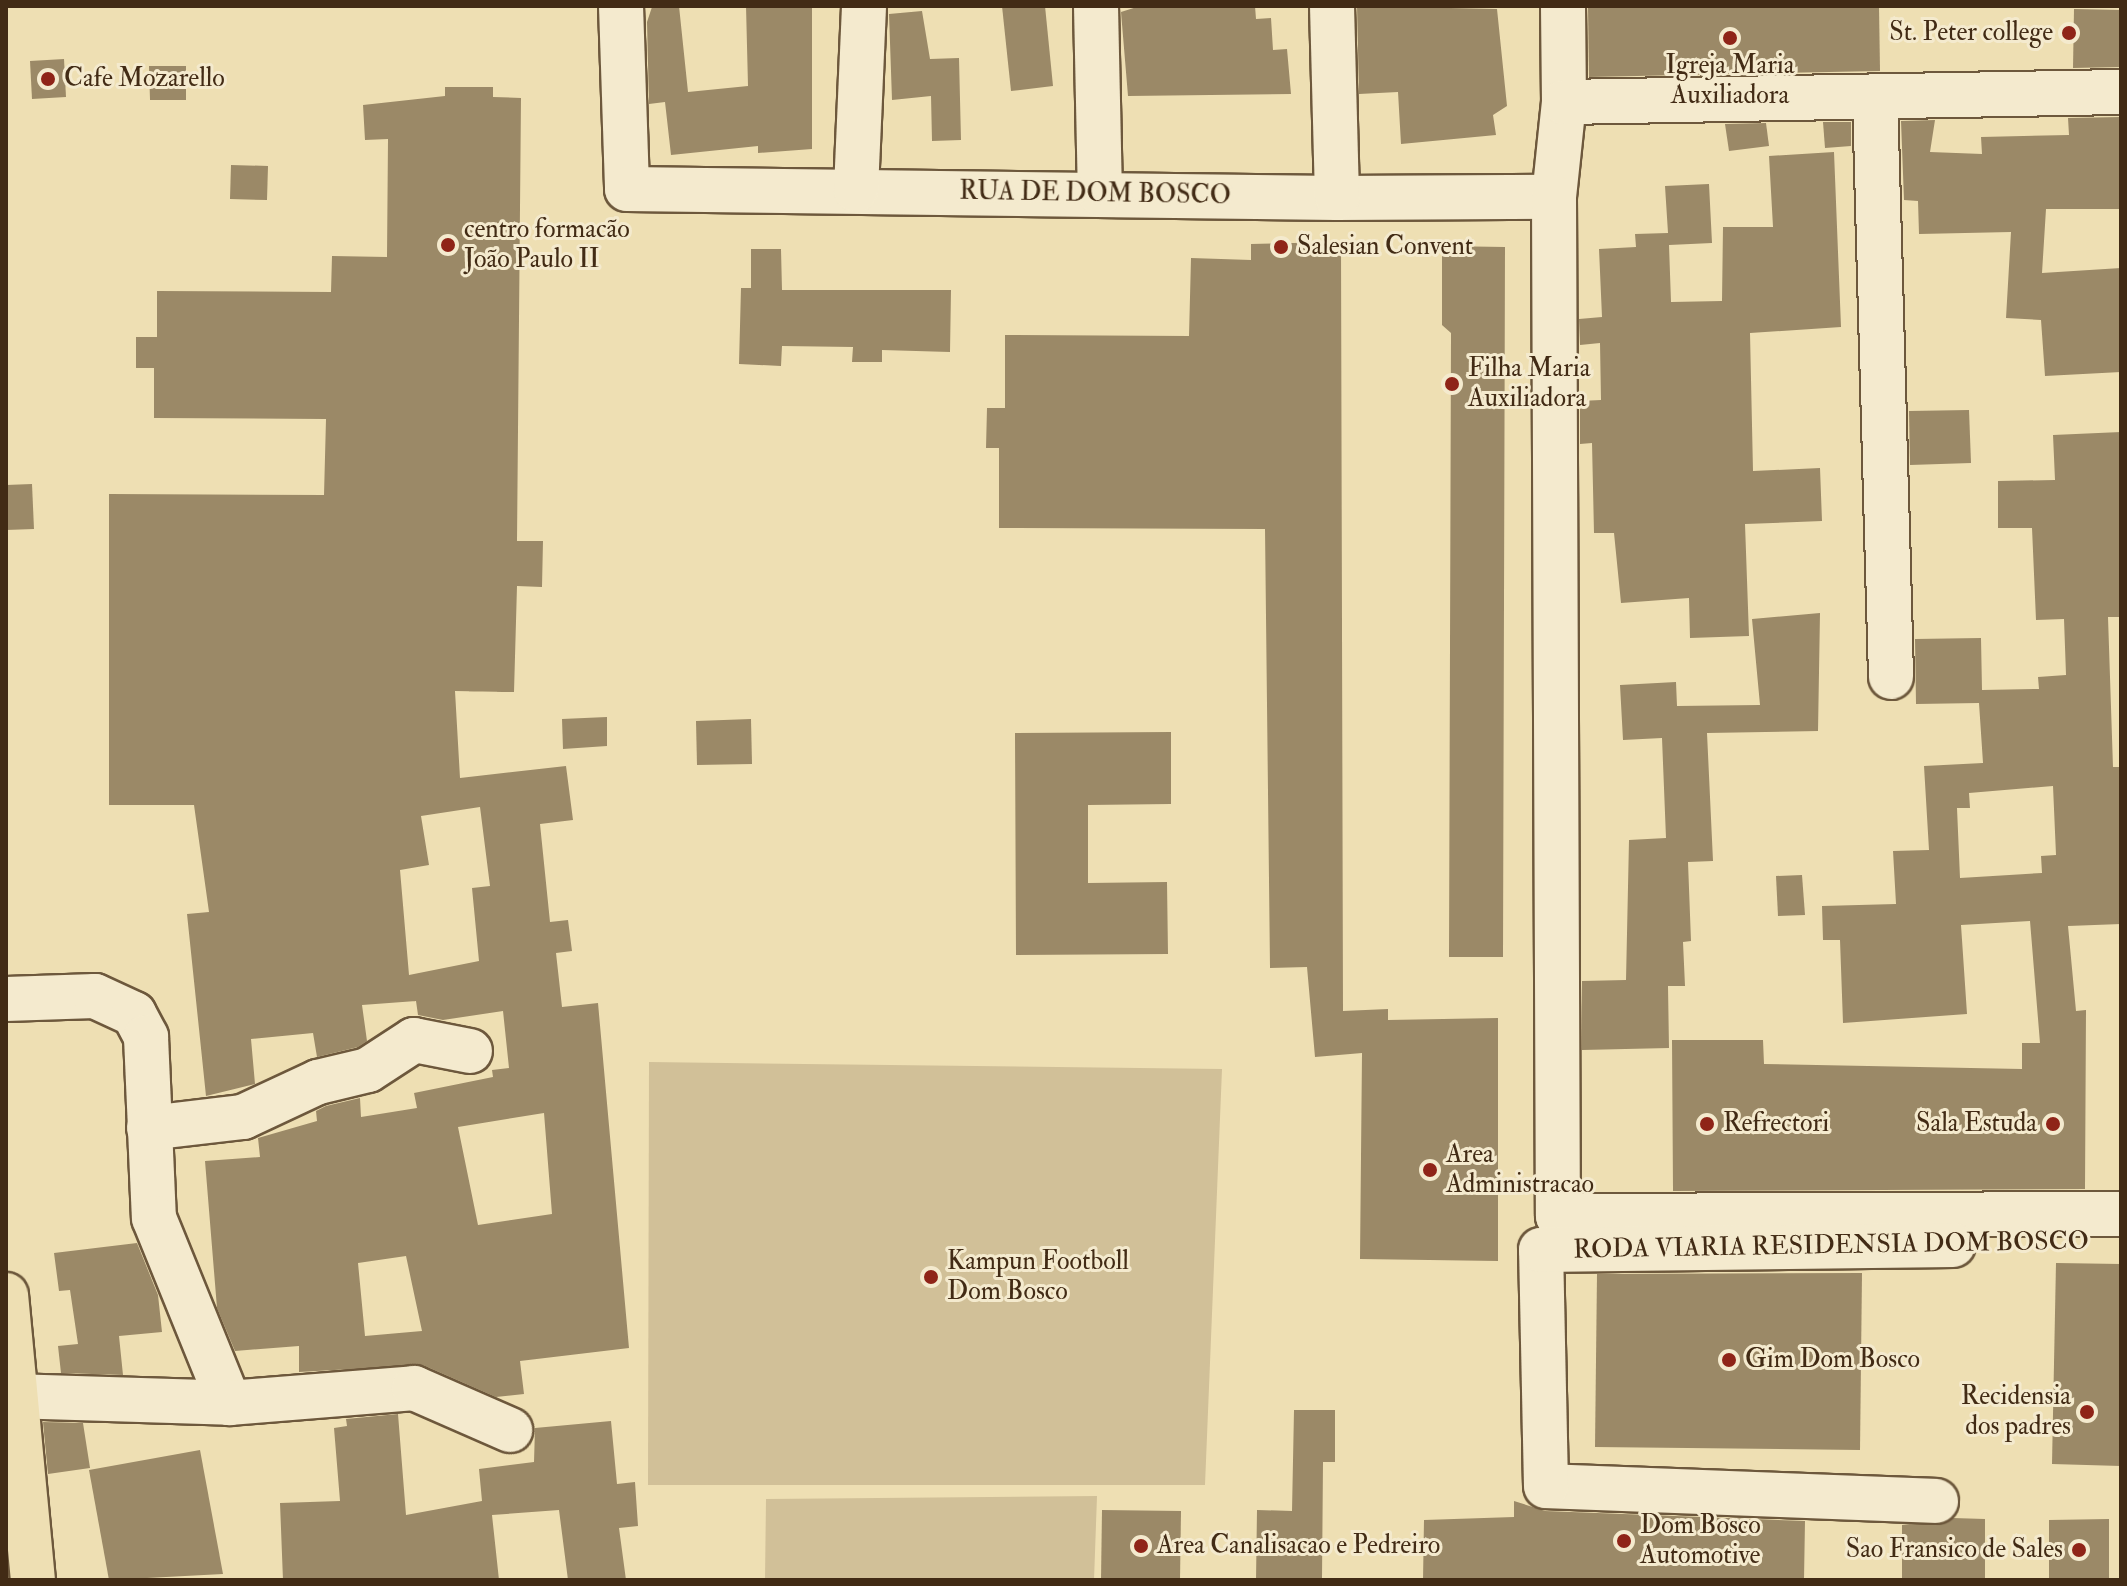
<!DOCTYPE html>
<meta charset="utf-8">
<style>
body{margin:0}
#map{position:relative;width:2127px;height:1586px;overflow:hidden;background:#eedfb3;font-family:"IM FELL Double Pica",serif}
div>[style]{position:absolute}
.green>*{inset:0;background:#d1c098}
.building>*{inset:0;background:#9b8967}
.roads{filter:drop-shadow(2px 0 #6d583c) drop-shadow(-2px 0 #6d583c) drop-shadow(0 2px #6d583c) drop-shadow(0 -2px #6d583c)}
.minor>*{height:44px;margin:-22px;padding:0 22px;transform-origin:22px;border-radius:22px;background:#f4eace}
.major>*{height:44px;margin:-22px;padding:0 22px;transform-origin:22px;border-radius:22px;background:#eedfb3}
.dots>*{width:22px;height:22px;translate:-50% -50%;box-sizing:border-box;border:4px solid #f4eace;border-radius:50%}
span{translate:-50% -50%;white-space:nowrap;text-align:center;line-height:1.15;-webkit-text-stroke:6px #f4eace;paint-order:stroke}
.poi-label{font-size:26px;color:#422b15}
.right{translate:-100% -50%;text-align:right}
.left{translate:0 -50%;text-align:left}
.street-label{font-size:26px;color:#422b15}
.frame{position:absolute;inset:0;border:8px solid #422b15;pointer-events:none}
</style>
<div id="map">
<div class="green">
<div style="clip-path:polygon(649px 1062px,1222px 1069px,1205px 1485px,648px 1485px)"></div>
<div style="clip-path:polygon(1097px 1496px,1094px 1580px,765px 1580px,766px 1499px)"></div>
</div>
<div class="building">
<div style="clip-path:polygon(679px 6px,688px 92px,748px 86px,746px 6px,812px 6px,812px 149px,758px 153px,758px 146px,671px 155px,665px 102px,649px 104px,647px 22px,652px 7px)"></div>
<div style="clip-path:polygon(1002px 6px,1045px 6px,1053px 86px,1011px 91px)"></div>
<div style="clip-path:polygon(1140px 6px,1255px 6px,1256px 19px,1271px 18px,1273px 50px,1287px 49px,1291px 94px,1128px 96px,1121px 12px)"></div>
<div style="clip-path:polygon(1357px 6px,1497px 9px,1507px 106px,1493px 115px,1496px 135px,1401px 144px,1398px 92px,1359px 94px)"></div>
<div style="clip-path:polygon(1588px 6px,1879px 6px,1880px 71px,1589px 77px)"></div>
<div style="clip-path:polygon(2074px 9px,2121px 10px,2121px 67px,2073px 68px)"></div>
<div style="clip-path:polygon(922px 11px,930px 59px,959px 58px,961px 140px,932px 141px,931px 96px,892px 100px,889px 14px)"></div>
<div style="clip-path:polygon(64px 59px,66px 97px,32px 99px,30px 61px)"></div>
<div style="clip-path:polygon(149px 66px,186px 66px,186px 100px,150px 100px)"></div>
<div style="clip-path:polygon(evenodd,445px 87px,493px 87px,493px 97px,521px 98px,517px 541px,543px 541px,542px 587px,517px 586px,514px 692px,455px 691px,460px 778px,566px 766px,573px 820px,540px 824px,550px 922px,568px 920px,572px 951px,556px 953px,562px 1007px,598px 1003px,629px 1348px,520px 1361px,524px 1394px,496px 1397px,423px 1365px,299px 1372px,299px 1346px,235px 1351px,217px 1308px,205px 1161px,260px 1157px,258px 1138px,317px 1121px,316px 1111px,326px 1106px,360px 1098px,361px 1117px,417px 1108px,414px 1093px,493px 1077px,492px 1070px,509px 1068px,503px 1011px,443px 1020px,418px 1015px,416px 1001px,362px 1005px,367px 1041px,358px 1047px,317px 1057px,313px 1033px,251px 1039px,255px 1084px,206px 1096px,187px 914px,209px 912px,194px 805px,109px 805px,109px 494px,324px 495px,326px 419px,154px 418px,154px 368px,136px 368px,136px 337px,157px 337px,157px 291px,331px 292px,332px 256px,387px 257px,388px 139px,365px 140px,363px 105px,445px 96px,445px 87px,480px 807px,490px 886px,472px 888px,479px 961px,409px 975px,400px 870px,429px 865px,421px 816px,480px 807px,445px 87px,544px 1113px,552px 1214px,478px 1225px,458px 1127px,544px 1113px,445px 87px,406px 1256px,422px 1331px,365px 1336px,358px 1263px,406px 1256px)"></div>
<div style="clip-path:polygon(2121px 117px,2121px 209px,2046px 209px,2042px 273px,2121px 268px,2121px 372px,2045px 376px,2041px 320px,2006px 318px,2011px 232px,1919px 234px,1918px 201px,1904px 200px,1901px 121px,1935px 120px,1930px 152px,1982px 154px,1981px 137px,2069px 135px,2068px 118px)"></div>
<div style="clip-path:polygon(1823px 122px,1851px 122px,1851px 146px,1825px 148px)"></div>
<div style="clip-path:polygon(1766px 123px,1769px 146px,1729px 151px,1725px 124px)"></div>
<div style="clip-path:polygon(1834px 152px,1841px 327px,1750px 333px,1753px 471px,1820px 468px,1822px 521px,1745px 524px,1749px 636px,1690px 638px,1689px 598px,1621px 603px,1614px 533px,1594px 533px,1592px 443px,1580px 444px,1580px 401px,1601px 400px,1600px 343px,1580px 345px,1579px 319px,1602px 317px,1599px 249px,1636px 247px,1635px 234px,1668px 233px,1665px 186px,1709px 184px,1712px 243px,1669px 245px,1671px 302px,1722px 301px,1723px 227px,1773px 227px,1769px 156px)"></div>
<div style="clip-path:polygon(231px 165px,268px 166px,267px 200px,230px 199px)"></div>
<div style="clip-path:polygon(1341px 242px,1343px 1011px,1388px 1009px,1388px 1020px,1498px 1018px,1498px 1261px,1360px 1259px,1362px 1053px,1315px 1057px,1307px 967px,1270px 968px,1265px 529px,999px 528px,999px 448px,986px 448px,987px 408px,1005px 408px,1005px 335px,1189px 336px,1191px 258px,1251px 260px,1251px 244px)"></div>
<div style="clip-path:polygon(1442px 246px,1505px 247px,1503px 957px,1449px 957px,1451px 333px,1442px 325px)"></div>
<div style="clip-path:polygon(751px 249px,781px 249px,782px 290px,951px 290px,950px 352px,882px 350px,882px 362px,852px 362px,853px 347px,782px 346px,781px 366px,739px 364px,741px 288px,751px 288px)"></div>
<div style="clip-path:polygon(1969px 410px,1971px 463px,1910px 465px,1909px 411px)"></div>
<div style="clip-path:polygon(evenodd,2121px 432px,2121px 617px,2108px 617px,2113px 767px,2121px 767px,2121px 924px,2068px 926px,2076px 1011px,2086px 1010px,2085px 1189px,1673px 1191px,1672px 1040px,1763px 1040px,1764px 1064px,2022px 1069px,2022px 1043px,2040px 1043px,2030px 921px,1961px 925px,1967px 1014px,1843px 1023px,1840px 940px,1823px 940px,1822px 906px,1896px 904px,1893px 851px,1929px 850px,1924px 766px,1983px 763px,1979px 703px,1916px 704px,1915px 639px,1981px 638px,1982px 690px,2039px 689px,2038px 677px,2066px 675px,2064px 619px,2036px 620px,2032px 528px,1998px 528px,1998px 481px,2055px 480px,2053px 435px,2121px 432px,2053px 786px,2056px 855px,2041px 856px,2042px 873px,1960px 878px,1957px 808px,1970px 808px,1969px 793px,2053px 786px)"></div>
<div style="clip-path:polygon(32px 484px,34px 529px,6px 530px,6px 485px)"></div>
<div style="clip-path:polygon(1820px 613px,1818px 731px,1707px 733px,1713px 861px,1688px 862px,1691px 941px,1683px 942px,1685px 986px,1668px 986px,1669px 1048px,1582px 1050px,1582px 981px,1626px 980px,1629px 840px,1666px 838px,1662px 738px,1623px 740px,1620px 685px,1676px 682px,1677px 706px,1760px 705px,1752px 619px)"></div>
<div style="clip-path:polygon(607px 717px,607px 746px,563px 749px,562px 719px)"></div>
<div style="clip-path:polygon(751px 719px,752px 764px,697px 765px,696px 721px)"></div>
<div style="clip-path:polygon(1171px 732px,1171px 804px,1088px 805px,1088px 883px,1167px 882px,1168px 954px,1016px 955px,1015px 733px)"></div>
<div style="clip-path:polygon(1802px 875px,1805px 915px,1778px 916px,1776px 876px)"></div>
<div style="clip-path:polygon(137px 1243px,158px 1295px,162px 1332px,119px 1336px,123px 1375px,61px 1373px,58px 1346px,78px 1344px,70px 1290px,59px 1291px,54px 1253px)"></div>
<div style="clip-path:polygon(2056px 1263px,2121px 1264px,2121px 1466px,2052px 1464px)"></div>
<div style="clip-path:polygon(1862px 1273px,1860px 1450px,1595px 1447px,1597px 1274px)"></div>
<div style="clip-path:polygon(1294px 1410px,1335px 1410px,1335px 1462px,1323px 1462px,1322px 1580px,1256px 1580px,1257px 1510px,1292px 1511px)"></div>
<div style="clip-path:polygon(398px 1414px,406px 1515px,482px 1501px,479px 1469px,534px 1462px,535px 1428px,611px 1421px,617px 1484px,635px 1482px,638px 1526px,619px 1528px,626px 1580px,568px 1580px,559px 1510px,492px 1515px,499px 1580px,283px 1580px,280px 1503px,340px 1501px,334px 1428px,347px 1426px,346px 1419px)"></div>
<div style="clip-path:polygon(43px 1422px,83px 1423px,90px 1468px,48px 1474px)"></div>
<div style="clip-path:polygon(200px 1450px,223px 1574px,109px 1580px,89px 1470px)"></div>
<div style="clip-path:polygon(1514px 1501px,1545px 1511px,1805px 1521px,1804px 1580px,1423px 1580px,1424px 1520px,1514px 1517px)"></div>
<div style="clip-path:polygon(1102px 1510px,1181px 1511px,1180px 1580px,1101px 1580px)"></div>
<div style="clip-path:polygon(1953px 1518px,1985px 1519px,1985px 1580px,1902px 1580px,1902px 1525px)"></div>
<div style="clip-path:polygon(2109px 1519px,2109px 1580px,2049px 1580px,2049px 1520px)"></div>
</div>
<div class="roads">
<div class="minor">
<div style="left:621px;top:6px;width:183px;rotate:88.1deg"></div>
<div style="left:627px;top:189px;width:710px;rotate:0.73deg"></div>
<div style="left:1337px;top:198px;width:217px;rotate:-0.3deg"></div>
<div style="left:1554px;top:197px;width:96px;rotate:-84deg"></div>
<div style="left:1564px;top:102px;width:96px;rotate:-90.6deg"></div>
<div style="left:1096px;top:6px;width:187px;rotate:88.8deg"></div>
<div style="left:1332px;top:6px;width:192px;rotate:88.5deg"></div>
<div style="left:1875px;top:96px;width:581px;rotate:88.42deg"></div>
<div style="left:1564px;top:102px;width:557px;rotate:-1.03deg"></div>
<div style="left:856px;top:190px;width:184px;rotate:-87.5deg"></div>
<div style="left:1554px;top:197px;width:1019px;rotate:89.78deg"></div>
<div style="left:1558px;top:1216px;width:563px;rotate:-0.2deg"></div>
<div style="left:6px;top:999px;width:89px;rotate:-1.9deg"></div>
<div style="left:95px;top:996px;width:43px;rotate:24.8deg"></div>
<div style="left:134px;top:1014px;width:26px;rotate:62deg"></div>
<div style="left:146px;top:1037px;width:181px;rotate:87.5deg"></div>
<div style="left:154px;top:1218px;width:200px;rotate:67.9deg"></div>
<div style="left:149px;top:1128px;width:95px;rotate:-6.7deg"></div>
<div style="left:243px;top:1117px;width:83px;rotate:-25deg"></div>
<div style="left:318px;top:1082px;width:51px;rotate:-13.5deg"></div>
<div style="left:368px;top:1070px;width:55px;rotate:-33.1deg"></div>
<div style="left:414px;top:1040px;width:57px;rotate:11.1deg"></div>
<div style="left:11px;top:1396px;width:218px;rotate:1.8deg"></div>
<div style="left:229px;top:1403px;width:186px;rotate:-4.6deg"></div>
<div style="left:414px;top:1388px;width:105px;rotate:23.6deg"></div>
<div style="left:1936px;top:1501px;width:390px;rotate:-177.8deg"></div>
<div style="left:1546px;top:1486px;width:236px;rotate:-91.2deg"></div>
<div style="left:1541px;top:1250px;width:412px;rotate:-0.7deg"></div>
</div>
<div class="major">
<div style="left:6px;top:1295px;width:286px;rotate:84.6deg"></div>
</div>
</div>
<div class="dots">
<div style="left:2069px;top:33px;background:#8f2418"></div>
<div style="left:1730px;top:38px;background:#8f2418"></div>
<div style="left:48px;top:79px;background:#8f2418"></div>
<div style="left:448px;top:245px;background:#8f2418"></div>
<div style="left:1281px;top:247px;background:#8f2418"></div>
<div style="left:1452px;top:384px;background:#8f2418"></div>
<div style="left:1707px;top:1124px;background:#8f2418"></div>
<div style="left:2053px;top:1124px;background:#8f2418"></div>
<div style="left:1430px;top:1170px;background:#8f2418"></div>
<div style="left:931px;top:1277px;background:#8f2418"></div>
<div style="left:1729px;top:1360px;background:#8f2418"></div>
<div style="left:2087px;top:1412px;background:#8f2418"></div>
<div style="left:1624px;top:1541px;background:#8f2418"></div>
<div style="left:1141px;top:1546px;background:#8f2418"></div>
<div style="left:2079px;top:1550px;background:#8f2418"></div>
</div>
<div class="poi-label">
<span class="right" style="left:2053px;top:33px">St. Peter college</span>
<span style="left:1730px;top:81px">Igreja Maria<br>Auxiliadora</span>
<span class="left" style="left:64px;top:79px">Cafe Mozarello</span>
<span class="left" style="left:464px;top:245px">centro formacão<br>João Paulo II</span>
<span class="left" style="left:1297px;top:247px">Salesian Convent</span>
<span class="left" style="left:1468px;top:384px">Filha Maria<br>Auxiliadora</span>
<span class="left" style="left:1723px;top:1124px">Refrectori</span>
<span class="right" style="left:2037px;top:1124px">Sala Estuda</span>
<span class="left" style="left:1446px;top:1170px">Area<br>Administracao</span>
<span class="left" style="left:947px;top:1277px">Kampun Footboll<br>Dom Bosco</span>
<span class="left" style="left:1745px;top:1360px">Gim Dom Bosco</span>
<span class="right" style="left:2071px;top:1412px">Recidensia<br>dos padres</span>
<span class="left" style="left:1640px;top:1541px">Dom Bosco<br>Automotive</span>
<span class="left" style="left:1157px;top:1546px">Area Canalisacao e Pedreiro</span>
<span class="right" style="left:2063px;top:1550px">Sao Fransico de Sales</span>
</div>
<div class="street-label">
<span style="left:1095px;top:194px;rotate:1deg">RUA DE DOM BOSCO</span>
<span style="left:1831px;top:1246px;rotate:-1deg">RODA VIARIA RESIDENSIA DOM BOSCO</span>
</div>
<div class="frame"></div>
</div>
